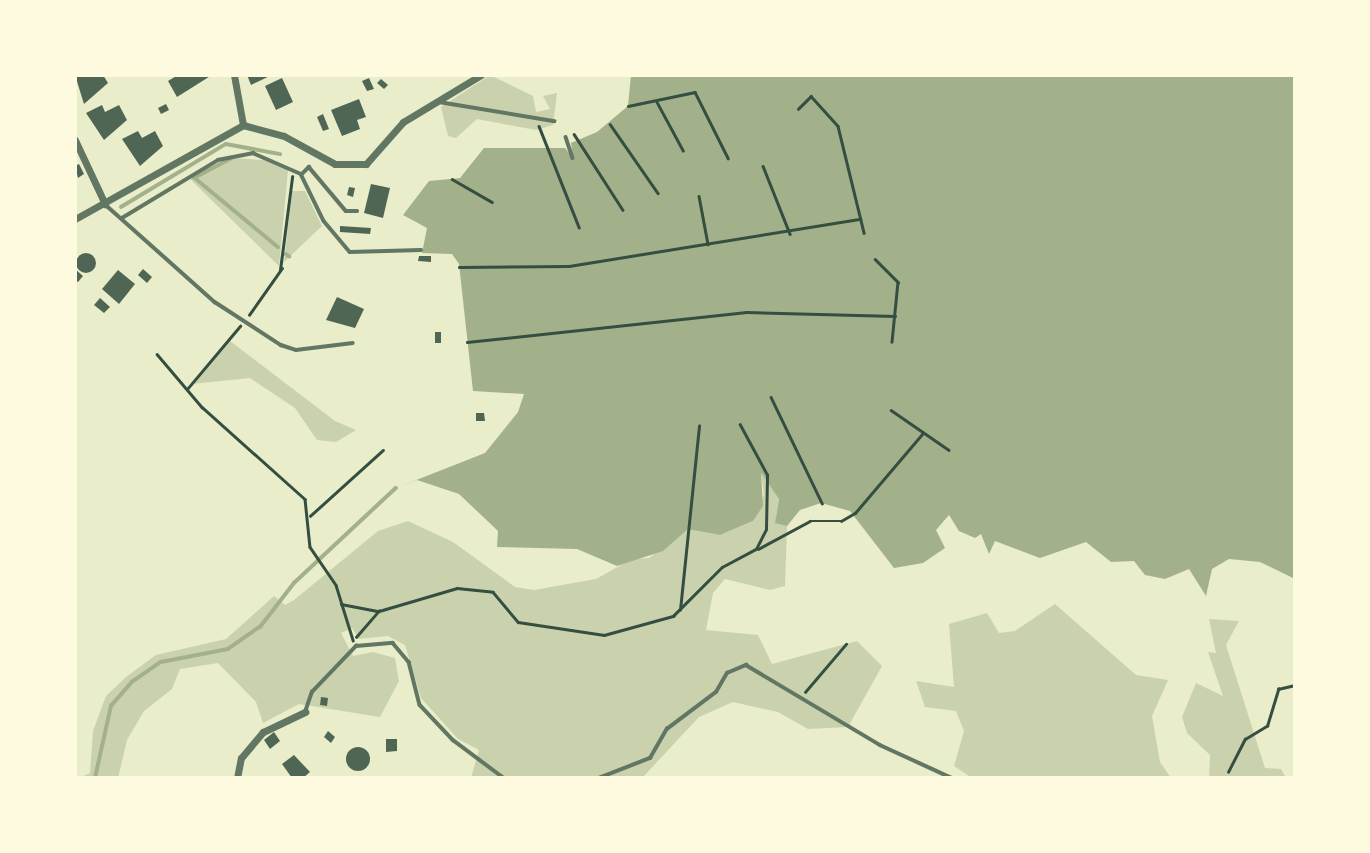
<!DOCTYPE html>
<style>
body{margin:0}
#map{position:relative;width:1370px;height:853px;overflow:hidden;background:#e9edc9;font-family:"Space Grotesk",sans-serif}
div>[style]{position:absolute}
.green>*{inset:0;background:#cad2ad}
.water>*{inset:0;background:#a3b18a}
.stream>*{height:3.5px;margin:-1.75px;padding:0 1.75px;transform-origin:1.75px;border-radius:1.75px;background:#a3b18a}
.building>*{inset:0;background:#4f6655}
.round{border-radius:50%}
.path>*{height:2.5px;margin:-1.25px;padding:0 1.25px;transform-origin:1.25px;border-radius:1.25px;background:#344e41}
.service>*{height:3.5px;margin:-1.75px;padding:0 1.75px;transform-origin:1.75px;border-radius:1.75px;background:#617663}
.minor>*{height:7px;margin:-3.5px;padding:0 3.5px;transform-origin:3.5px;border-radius:3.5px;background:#617663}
span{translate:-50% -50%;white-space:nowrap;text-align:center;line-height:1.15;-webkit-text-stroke:6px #fefae0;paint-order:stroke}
.frame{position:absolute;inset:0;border:77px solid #fefae0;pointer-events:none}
</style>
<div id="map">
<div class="green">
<div style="clip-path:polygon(490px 75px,533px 96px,536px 112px,550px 109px,543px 96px,557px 93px,553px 125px,536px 130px,477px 119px,456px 138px,448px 136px,441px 107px)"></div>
<div style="clip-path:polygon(231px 158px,264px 160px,288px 170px,279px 266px,190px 179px)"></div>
<div style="clip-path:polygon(292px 191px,305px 191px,322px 226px,284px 262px)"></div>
<div style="clip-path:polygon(230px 341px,335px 421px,356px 430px,336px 442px,317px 440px,295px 408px,250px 378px,192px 384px)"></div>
<div style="clip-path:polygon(761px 473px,779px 499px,776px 516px,787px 526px,785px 586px,770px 590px,725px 579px,713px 593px,706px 630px,758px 635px,772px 664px,857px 641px,882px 666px,848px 727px,808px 729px,778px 712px,733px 702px,699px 717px,642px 778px,471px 778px,479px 750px,458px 739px,421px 698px,405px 645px,388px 636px,359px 639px,352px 628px,341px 633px,353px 656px,373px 652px,395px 658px,399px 681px,380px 717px,299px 704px,263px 723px,256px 702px,218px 663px,180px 669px,172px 689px,144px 711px,127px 740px,118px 778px,79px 778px,90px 773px,93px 731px,106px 696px,126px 677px,156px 655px,226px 639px,274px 596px,285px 605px,294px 600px,378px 531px,408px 521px,453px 542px,515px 587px,534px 590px,596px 579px,632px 559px,649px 558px,688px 528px,720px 535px,753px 521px,764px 495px)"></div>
<div style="clip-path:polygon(1055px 604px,1136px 675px,1168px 680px,1152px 716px,1160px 762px,1171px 778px,972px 778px,954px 766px,964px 731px,956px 711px,925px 707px,916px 681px,954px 687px,949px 624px,987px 613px,999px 633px,1015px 631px)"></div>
<div style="clip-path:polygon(1209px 619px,1239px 621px,1226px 645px,1265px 768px,1281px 769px,1286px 778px,1209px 778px,1210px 755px,1187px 733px,1182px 717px,1196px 683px,1223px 696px,1208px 652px,1216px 653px)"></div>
</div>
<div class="water">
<div style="clip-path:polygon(631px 75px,1295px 75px,1295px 579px,1260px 562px,1229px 559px,1212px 569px,1206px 596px,1189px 569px,1165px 579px,1145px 575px,1134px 561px,1111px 562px,1086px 542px,1040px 558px,995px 541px,989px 554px,981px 534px,975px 538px,959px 531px,949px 515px,936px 530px,945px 548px,923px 563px,894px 568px,850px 511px,821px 503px,800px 510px,787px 526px,775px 523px,779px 499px,761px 473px,763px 506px,753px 521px,720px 535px,688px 529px,663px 551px,617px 566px,577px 549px,497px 547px,498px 531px,459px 494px,417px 480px,396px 488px,485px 453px,518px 412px,524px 394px,473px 391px,459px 264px,452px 254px,422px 253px,427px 228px,403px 215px,429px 181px,460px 178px,484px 148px,565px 148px,573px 158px,571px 143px,597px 132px,628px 106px)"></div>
</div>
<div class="stream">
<div style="left:231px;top:159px;width:41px;rotate:152.2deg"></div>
<div style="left:195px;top:178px;width:108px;rotate:39.7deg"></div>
<div style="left:121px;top:207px;width:122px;rotate:-31deg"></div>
<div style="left:226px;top:144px;width:55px;rotate:10.5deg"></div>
<div style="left:286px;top:254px;width:4px;rotate:34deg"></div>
<div style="left:95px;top:778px;width:74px;rotate:-77.5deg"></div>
<div style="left:111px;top:706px;width:32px;rotate:-49deg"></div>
<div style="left:132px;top:682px;width:35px;rotate:-35deg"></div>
<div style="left:161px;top:662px;width:68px;rotate:-11deg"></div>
<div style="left:228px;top:649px;width:39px;rotate:-35deg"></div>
<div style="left:260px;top:627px;width:56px;rotate:-52.3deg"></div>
<div style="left:294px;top:583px;width:139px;rotate:-43deg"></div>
</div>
<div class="building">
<div style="clip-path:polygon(75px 75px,103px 75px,108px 83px,84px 104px)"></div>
<div style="clip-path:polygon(178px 75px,212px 75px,177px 97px,168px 81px)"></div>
<div style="clip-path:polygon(247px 75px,272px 75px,251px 85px)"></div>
<div style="clip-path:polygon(282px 78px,293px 102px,276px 110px,265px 86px)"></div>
<div style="clip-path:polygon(369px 78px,374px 89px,367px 91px,362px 81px)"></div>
<div style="clip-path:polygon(381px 79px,388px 85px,384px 89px,377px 83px)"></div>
<div style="clip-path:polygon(359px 99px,366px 117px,357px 120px,360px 129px,342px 136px,331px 110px)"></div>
<div style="clip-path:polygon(166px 104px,169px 110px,161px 114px,158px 108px)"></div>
<div style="clip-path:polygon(102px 105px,105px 112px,119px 105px,127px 120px,104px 140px,86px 113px)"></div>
<div style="clip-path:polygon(323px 114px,329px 129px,323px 131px,317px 117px)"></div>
<div style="clip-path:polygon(138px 131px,142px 138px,155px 131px,163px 146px,140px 166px,122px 139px)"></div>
<div style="clip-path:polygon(79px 164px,84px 174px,78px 178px,75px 166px)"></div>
<div style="clip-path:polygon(371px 184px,390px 188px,383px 218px,364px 213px)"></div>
<div style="clip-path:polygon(349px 187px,355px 188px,353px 197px,347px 195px)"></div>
<div style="clip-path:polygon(340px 226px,371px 228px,370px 234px,340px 232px)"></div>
<div class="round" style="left:76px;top:253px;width:20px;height:20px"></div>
<div style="clip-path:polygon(419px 256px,431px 256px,431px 262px,418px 261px)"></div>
<div style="clip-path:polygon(75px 269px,83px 276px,78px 282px,75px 280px)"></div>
<div style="clip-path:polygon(143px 269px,152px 277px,147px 283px,138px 275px)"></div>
<div style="clip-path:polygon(118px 270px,135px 284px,119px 304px,102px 289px)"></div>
<div style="clip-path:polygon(337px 297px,364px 309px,355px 328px,326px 320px)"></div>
<div style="clip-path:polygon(100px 298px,110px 307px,104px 313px,94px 305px)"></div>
<div style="clip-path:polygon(435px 332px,441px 332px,441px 343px,435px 343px)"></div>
<div style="clip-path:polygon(476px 413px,484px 413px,485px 421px,476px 421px)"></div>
<div style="clip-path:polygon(321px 697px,328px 698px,327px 706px,320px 705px)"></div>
<div style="clip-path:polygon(328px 731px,335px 737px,331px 743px,324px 737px)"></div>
<div style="clip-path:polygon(274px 732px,280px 741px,270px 749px,264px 740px)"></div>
<div style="clip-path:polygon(386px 739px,397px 739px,397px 751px,386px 752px)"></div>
<div class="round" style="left:346px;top:747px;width:24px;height:24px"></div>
<div style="clip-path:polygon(294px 755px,310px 772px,303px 778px,292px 778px,282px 764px)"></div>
</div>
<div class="path">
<div style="left:657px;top:102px;width:55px;rotate:61.6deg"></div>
<div style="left:628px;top:106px;width:68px;rotate:-11.8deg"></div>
<div style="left:695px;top:92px;width:74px;rotate:63.4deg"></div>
<div style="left:798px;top:109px;width:18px;rotate:-45deg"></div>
<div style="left:811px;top:96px;width:40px;rotate:48deg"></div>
<div style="left:838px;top:126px;width:110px;rotate:76.3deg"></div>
<div style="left:610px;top:124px;width:84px;rotate:55.2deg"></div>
<div style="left:539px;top:126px;width:109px;rotate:68.4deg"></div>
<div style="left:574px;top:134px;width:90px;rotate:57.2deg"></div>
<div style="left:763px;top:166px;width:73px;rotate:68.3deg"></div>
<div style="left:452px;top:179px;width:46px;rotate:29.9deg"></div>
<div style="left:699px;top:196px;width:49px;rotate:79.4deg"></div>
<div style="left:875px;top:259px;width:33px;rotate:45deg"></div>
<div style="left:898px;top:282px;width:60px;rotate:95.7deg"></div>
<div style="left:459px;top:267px;width:110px;rotate:-0.5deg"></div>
<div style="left:569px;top:266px;width:295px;rotate:-9.2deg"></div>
<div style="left:280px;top:270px;width:94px;rotate:-82.6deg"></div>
<div style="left:249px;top:315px;width:57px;rotate:-54.9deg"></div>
<div style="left:467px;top:342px;width:281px;rotate:-6.1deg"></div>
<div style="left:746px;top:312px;width:149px;rotate:1.5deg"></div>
<div style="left:157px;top:354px;width:70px;rotate:49.7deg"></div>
<div style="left:202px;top:407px;width:138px;rotate:41.8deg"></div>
<div style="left:305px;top:499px;width:48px;rotate:84.1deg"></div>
<div style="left:310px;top:547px;width:46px;rotate:55.6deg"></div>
<div style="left:336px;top:585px;width:58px;rotate:72.8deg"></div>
<div style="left:188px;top:388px;width:81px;rotate:-50deg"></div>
<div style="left:771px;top:397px;width:118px;rotate:64.3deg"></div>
<div style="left:891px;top:410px;width:70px;rotate:34.6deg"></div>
<div style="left:310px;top:516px;width:98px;rotate:-42.1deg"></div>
<div style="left:758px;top:549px;width:59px;rotate:-28.3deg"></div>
<div style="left:810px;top:521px;width:31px"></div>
<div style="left:841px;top:521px;width:16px;rotate:-30deg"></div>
<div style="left:855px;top:513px;width:105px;rotate:-49.6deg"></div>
<div style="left:341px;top:604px;width:38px;rotate:11deg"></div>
<div style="left:680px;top:610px;width:185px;rotate:-84.1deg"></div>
<div style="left:356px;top:637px;width:35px;rotate:-49deg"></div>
<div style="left:379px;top:611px;width:81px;rotate:-16.4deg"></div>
<div style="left:457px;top:588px;width:36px;rotate:6deg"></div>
<div style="left:493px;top:592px;width:39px;rotate:50deg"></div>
<div style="left:518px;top:622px;width:87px;rotate:8.6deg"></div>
<div style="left:604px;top:635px;width:72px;rotate:-15.4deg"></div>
<div style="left:673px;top:616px;width:69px;rotate:-45deg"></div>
<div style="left:722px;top:567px;width:38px;rotate:-28deg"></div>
<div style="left:756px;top:549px;width:22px;rotate:-63deg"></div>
<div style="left:766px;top:529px;width:54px;rotate:-88.9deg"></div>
<div style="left:767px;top:475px;width:57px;rotate:-118.4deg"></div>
<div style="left:805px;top:692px;width:63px;rotate:-49.5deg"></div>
<div style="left:1228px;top:772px;width:37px;rotate:-63deg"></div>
<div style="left:1245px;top:739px;width:26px;rotate:-31deg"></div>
<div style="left:1267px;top:726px;width:39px;rotate:-73deg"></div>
<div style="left:1278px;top:689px;width:17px;rotate:-13deg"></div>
</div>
<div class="service">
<div style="left:439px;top:102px;width:117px;rotate:9.4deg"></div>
<div style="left:566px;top:137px;width:22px;rotate:72deg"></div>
<div style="left:302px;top:174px;width:10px;rotate:-45deg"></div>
<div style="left:309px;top:167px;width:57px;rotate:49.9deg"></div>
<div style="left:346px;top:211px;width:11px"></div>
<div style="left:106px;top:205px;width:146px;rotate:41.7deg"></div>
<div style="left:215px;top:302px;width:79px;rotate:33.1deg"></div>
<div style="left:281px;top:345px;width:16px;rotate:18deg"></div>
<div style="left:296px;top:350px;width:57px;rotate:-7deg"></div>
<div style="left:122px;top:218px;width:112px;rotate:-31.1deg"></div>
<div style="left:218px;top:160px;width:36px;rotate:-11deg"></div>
<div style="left:253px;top:153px;width:52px;rotate:23.6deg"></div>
<div style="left:301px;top:174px;width:52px;rotate:63.9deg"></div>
<div style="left:324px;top:221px;width:40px;rotate:50deg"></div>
<div style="left:350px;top:252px;width:71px;rotate:-1.6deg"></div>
<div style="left:305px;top:712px;width:21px;rotate:-71deg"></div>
<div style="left:312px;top:692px;width:64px;rotate:-46.3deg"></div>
<div style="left:356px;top:646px;width:37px;rotate:-5deg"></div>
<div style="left:393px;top:643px;width:25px;rotate:50deg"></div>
<div style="left:409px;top:662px;width:44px;rotate:75.7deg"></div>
<div style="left:420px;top:705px;width:48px;rotate:46.7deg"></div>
<div style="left:453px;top:740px;width:64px;rotate:36.7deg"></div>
<div style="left:599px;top:778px;width:55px;rotate:-21.4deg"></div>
<div style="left:650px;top:758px;width:34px;rotate:-60deg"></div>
<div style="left:667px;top:729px;width:61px;rotate:-37.1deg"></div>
<div style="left:716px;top:692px;width:22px;rotate:-60deg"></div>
<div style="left:727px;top:673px;width:21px;rotate:-23deg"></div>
<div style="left:746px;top:665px;width:156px;rotate:30.8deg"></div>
<div style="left:880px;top:745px;width:79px;rotate:24.6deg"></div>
<div style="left:1225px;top:778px;width:28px"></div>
</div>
<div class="minor">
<div style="left:234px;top:75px;width:51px;rotate:79.8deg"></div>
<div style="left:75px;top:140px;width:71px;rotate:64.9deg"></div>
<div style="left:75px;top:219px;width:193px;rotate:-29.2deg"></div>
<div style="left:243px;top:125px;width:42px;rotate:15deg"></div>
<div style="left:284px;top:136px;width:58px;rotate:28.8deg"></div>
<div style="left:335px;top:164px;width:31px"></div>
<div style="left:366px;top:164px;width:56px;rotate:-48.6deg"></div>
<div style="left:403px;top:122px;width:91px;rotate:-31.1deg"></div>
<div style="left:237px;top:778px;width:20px;rotate:-79deg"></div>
<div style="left:241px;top:758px;width:34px;rotate:-50deg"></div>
<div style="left:263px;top:732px;width:47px;rotate:-25.5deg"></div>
</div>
<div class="frame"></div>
</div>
